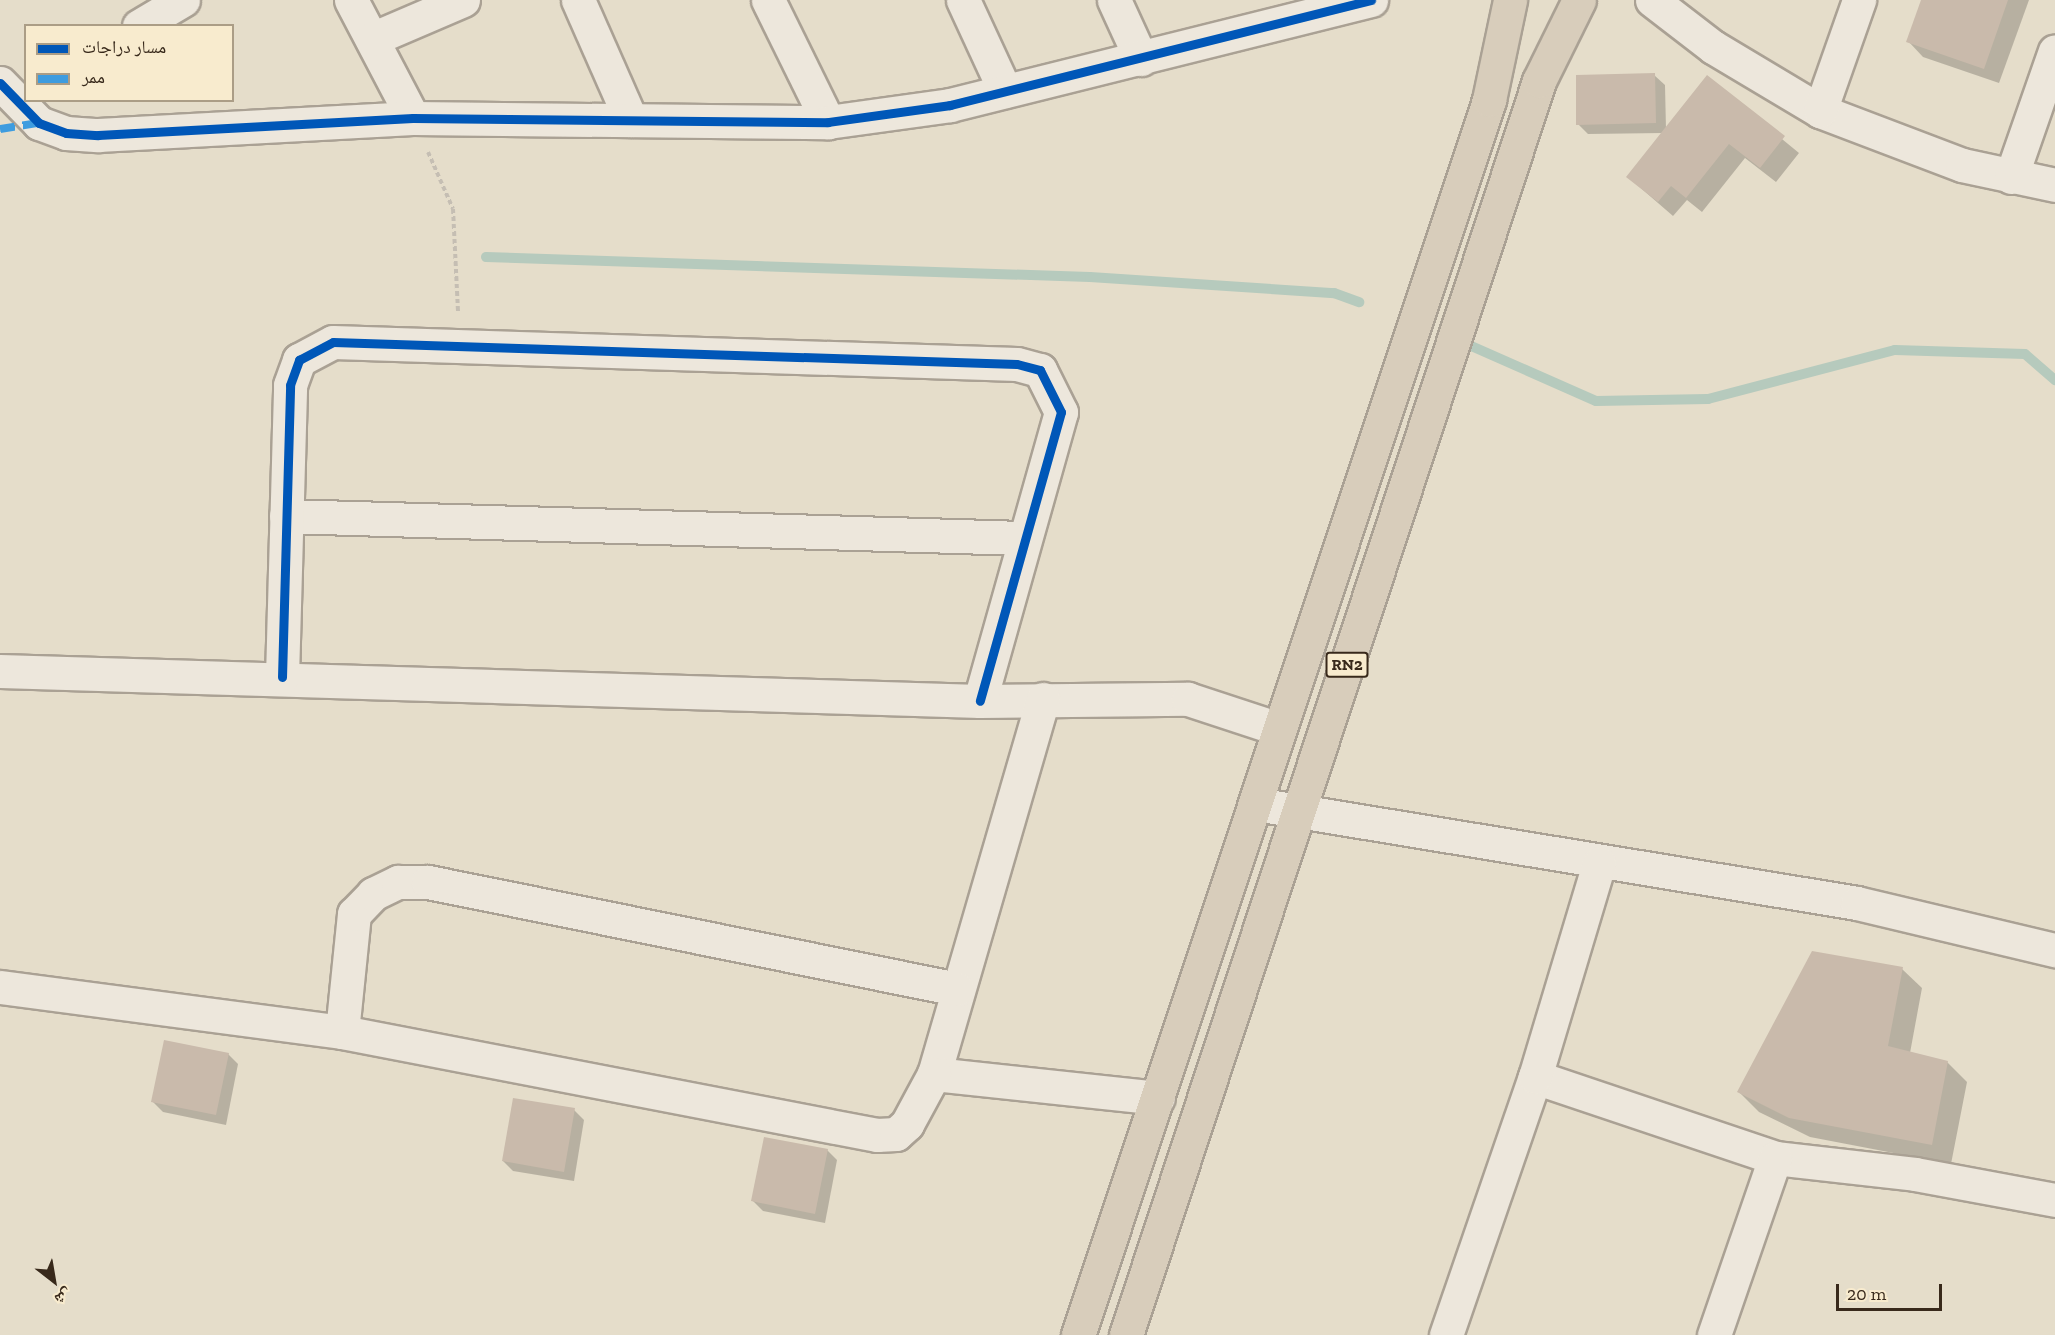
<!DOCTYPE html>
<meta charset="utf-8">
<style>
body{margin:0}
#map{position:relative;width:2055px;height:1335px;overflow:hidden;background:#e5ddca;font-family:"Zilla Slab","Noto Naskh Arabic",serif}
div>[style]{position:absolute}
.shadow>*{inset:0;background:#0003}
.stream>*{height:10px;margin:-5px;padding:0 5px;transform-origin:5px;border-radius:5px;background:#b6cabd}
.building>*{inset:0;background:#c9baab}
.path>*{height:4px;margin-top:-2px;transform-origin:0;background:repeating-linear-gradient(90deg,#c5beb3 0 4.5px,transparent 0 7.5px)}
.roads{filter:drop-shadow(2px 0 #aaa194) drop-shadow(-2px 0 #aaa194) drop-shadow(0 2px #aaa194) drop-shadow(0 -2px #aaa194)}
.minor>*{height:33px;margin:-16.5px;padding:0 16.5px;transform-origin:16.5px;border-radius:16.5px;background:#ede7dc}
.highway>*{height:33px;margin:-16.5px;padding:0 16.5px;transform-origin:16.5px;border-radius:16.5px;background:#d8cdbb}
.quiet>*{height:8px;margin-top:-4px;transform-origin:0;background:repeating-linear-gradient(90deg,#3e9cdf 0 15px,transparent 0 23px)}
.cycleway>*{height:9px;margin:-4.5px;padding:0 4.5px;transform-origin:4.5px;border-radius:4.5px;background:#0057b8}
span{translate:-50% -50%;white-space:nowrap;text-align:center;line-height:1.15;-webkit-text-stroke:6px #f8ebce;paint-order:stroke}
.shield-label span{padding:2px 4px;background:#f8ebce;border:2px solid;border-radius:4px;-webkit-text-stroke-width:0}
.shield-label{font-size:16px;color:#38291b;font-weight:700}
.legend{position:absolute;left:24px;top:24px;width:210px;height:78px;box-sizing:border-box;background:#f8ebce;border:2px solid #ab9d86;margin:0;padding:8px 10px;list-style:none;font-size:18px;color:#38291b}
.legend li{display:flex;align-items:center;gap:12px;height:30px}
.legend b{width:30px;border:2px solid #ab9d86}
.north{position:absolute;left:24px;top:1251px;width:60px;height:60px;-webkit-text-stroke:4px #f8ebce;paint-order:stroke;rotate:149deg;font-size:16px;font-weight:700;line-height:24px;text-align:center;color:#38291b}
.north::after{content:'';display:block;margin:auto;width:21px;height:27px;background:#38291b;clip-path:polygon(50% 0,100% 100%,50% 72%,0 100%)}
.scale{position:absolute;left:1836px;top:1284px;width:106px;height:27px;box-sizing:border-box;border:3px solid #38291b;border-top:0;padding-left:8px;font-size:18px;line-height:21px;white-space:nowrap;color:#38291b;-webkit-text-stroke:4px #f8ebce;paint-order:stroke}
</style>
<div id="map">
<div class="shadow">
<div style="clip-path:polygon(1923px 0,2029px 0,1999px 83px,1923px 57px,1908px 41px)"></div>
<div style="clip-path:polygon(1654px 75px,1665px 85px,1666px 129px,1707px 77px,1799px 153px,1776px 182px,1745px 158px,1702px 212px,1687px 200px,1673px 216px,1628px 177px,1663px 133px,1588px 134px,1578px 124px)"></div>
<div style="clip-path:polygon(1902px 969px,1922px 988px,1910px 1053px,1947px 1062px,1967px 1082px,1951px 1164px,1810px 1137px,1759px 1112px,1739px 1092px)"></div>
<div style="clip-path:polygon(228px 1054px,238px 1064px,226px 1125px,163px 1112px,153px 1102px)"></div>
<div style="clip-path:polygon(574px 1110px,584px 1120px,574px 1181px,513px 1171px,503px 1161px)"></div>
<div style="clip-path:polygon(827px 1150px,837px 1160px,825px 1223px,763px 1211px,753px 1201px)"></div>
</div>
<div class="stream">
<div style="left:486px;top:257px;width:604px;rotate:1.9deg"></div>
<div style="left:1090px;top:277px;width:245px;rotate:3.8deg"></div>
<div style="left:1334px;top:293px;width:27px;rotate:20deg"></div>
<div style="left:1469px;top:345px;width:139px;rotate:23.8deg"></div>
<div style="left:1596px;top:401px;width:112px;rotate:-1deg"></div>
<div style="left:1708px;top:399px;width:193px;rotate:-14.7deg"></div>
<div style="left:1895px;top:350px;width:130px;rotate:1.8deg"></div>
<div style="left:2025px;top:354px;width:40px;rotate:41deg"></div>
</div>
<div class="building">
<div style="clip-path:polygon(1921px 0,2008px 0,1984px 69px,1906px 42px)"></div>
<div style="clip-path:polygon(1655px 73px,1656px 123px,1576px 125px,1576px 75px)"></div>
<div style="clip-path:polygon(1707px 75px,1785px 136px,1760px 168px,1729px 144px,1686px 198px,1671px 186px,1658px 202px,1626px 177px)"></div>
<div style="clip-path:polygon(1812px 951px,1903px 967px,1888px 1046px,1948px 1061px,1932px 1145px,1789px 1118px,1737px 1092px)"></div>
<div style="clip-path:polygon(164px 1040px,229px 1053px,216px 1115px,151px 1102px)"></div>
<div style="clip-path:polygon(513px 1098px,575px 1108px,564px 1172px,502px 1161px)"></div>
<div style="clip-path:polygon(764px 1137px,828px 1149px,815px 1214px,751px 1201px)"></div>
</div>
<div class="path">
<div style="left:428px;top:152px;width:62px;rotate:66.3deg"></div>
<div style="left:453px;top:209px;width:104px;rotate:87.2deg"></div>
</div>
<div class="roads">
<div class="minor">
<div style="left:351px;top:0;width:133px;rotate:62.3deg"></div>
<div style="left:578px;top:0;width:131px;rotate:66.2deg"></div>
<div style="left:768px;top:0;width:136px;rotate:63.8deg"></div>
<div style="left:963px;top:0;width:100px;rotate:65.2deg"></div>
<div style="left:1114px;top:0;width:65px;rotate:65.4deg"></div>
<div style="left:1652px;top:0;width:77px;rotate:37.6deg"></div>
<div style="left:1713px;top:47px;width:125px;rotate:30.9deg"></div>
<div style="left:1820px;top:111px;width:152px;rotate:20.8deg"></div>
<div style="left:1962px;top:165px;width:95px;rotate:12.1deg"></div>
<div style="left:139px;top:26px;width:51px;rotate:-30.6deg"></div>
<div style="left:372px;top:39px;width:99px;rotate:-23.2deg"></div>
<div style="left:0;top:83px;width:56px;rotate:45.7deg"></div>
<div style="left:39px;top:123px;width:29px;rotate:20deg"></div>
<div style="left:66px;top:133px;width:32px;rotate:4deg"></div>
<div style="left:98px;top:135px;width:315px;rotate:-3.1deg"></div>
<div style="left:413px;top:118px;width:415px;rotate:0.6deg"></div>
<div style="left:828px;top:122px;width:123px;rotate:-7.9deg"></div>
<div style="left:950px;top:105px;width:434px;rotate:-14deg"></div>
<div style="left:1820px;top:111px;width:118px;rotate:-70.6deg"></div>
<div style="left:2011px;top:177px;width:133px;rotate:-70.8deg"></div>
<div style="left:286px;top:516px;width:737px;rotate:1.71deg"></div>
<div style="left:0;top:671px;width:980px;rotate:1.75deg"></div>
<div style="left:980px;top:701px;width:208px;rotate:-0.6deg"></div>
<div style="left:1188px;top:699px;width:96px;rotate:18.2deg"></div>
<div style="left:282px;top:677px;width:292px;rotate:-88.4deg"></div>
<div style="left:290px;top:385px;width:27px;rotate:-70deg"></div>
<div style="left:299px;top:360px;width:38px;rotate:-28deg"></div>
<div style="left:333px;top:342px;width:684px;rotate:1.84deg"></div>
<div style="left:1017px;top:364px;width:24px;rotate:15deg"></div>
<div style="left:1040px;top:370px;width:47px;rotate:63.4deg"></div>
<div style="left:1061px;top:412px;width:300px;rotate:105.7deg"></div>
<div style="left:1043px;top:699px;width:391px;rotate:106.2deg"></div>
<div style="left:934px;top:1074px;width:225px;rotate:6.1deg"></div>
<div style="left:1256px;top:804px;width:609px;rotate:9.35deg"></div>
<div style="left:1857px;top:903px;width:204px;rotate:13.4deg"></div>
<div style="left:0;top:987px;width:345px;rotate:7.5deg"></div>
<div style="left:342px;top:1032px;width:545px;rotate:10.9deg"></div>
<div style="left:877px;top:1135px;width:19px;rotate:-3deg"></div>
<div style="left:896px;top:1134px;width:15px;rotate:-42deg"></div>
<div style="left:907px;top:1124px;width:57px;rotate:-61.6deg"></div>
<div style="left:342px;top:1032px;width:119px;rotate:-84.2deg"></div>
<div style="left:354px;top:914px;width:28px;rotate:-46deg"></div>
<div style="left:373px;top:894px;width:28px;rotate:-26deg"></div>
<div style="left:398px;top:882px;width:30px"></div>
<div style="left:428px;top:882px;width:540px;rotate:11.43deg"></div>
<div style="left:1535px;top:1077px;width:253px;rotate:18.6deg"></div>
<div style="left:1775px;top:1158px;width:141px;rotate:6.5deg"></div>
<div style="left:1915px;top:1174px;width:142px;rotate:10.5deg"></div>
<div style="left:1446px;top:1335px;width:273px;rotate:-71deg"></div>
<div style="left:1535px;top:1077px;width:223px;rotate:-73.3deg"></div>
<div style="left:1714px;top:1335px;width:187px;rotate:-71deg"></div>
</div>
<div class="highway">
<div style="left:1078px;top:1335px;width:1302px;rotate:-71.59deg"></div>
<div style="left:1489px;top:100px;width:102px;rotate:-78.1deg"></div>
<div style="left:1126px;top:1335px;width:1320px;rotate:-71.77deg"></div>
<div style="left:1539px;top:81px;width:90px;rotate:-63.7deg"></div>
</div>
</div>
<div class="quiet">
<div style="left:0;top:129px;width:39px;rotate:-9deg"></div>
</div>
<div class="cycleway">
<div style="left:0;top:83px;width:56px;rotate:45.7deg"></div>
<div style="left:39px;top:123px;width:29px;rotate:20deg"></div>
<div style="left:66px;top:133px;width:32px;rotate:4deg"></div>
<div style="left:98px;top:135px;width:315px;rotate:-3.1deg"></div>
<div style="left:413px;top:118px;width:415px;rotate:0.6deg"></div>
<div style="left:828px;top:122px;width:123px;rotate:-7.9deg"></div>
<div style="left:950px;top:105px;width:434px;rotate:-14deg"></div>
<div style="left:282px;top:677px;width:292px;rotate:-88.4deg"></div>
<div style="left:290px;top:385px;width:27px;rotate:-70deg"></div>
<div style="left:299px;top:360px;width:38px;rotate:-28deg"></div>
<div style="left:333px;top:342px;width:684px;rotate:1.84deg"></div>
<div style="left:1017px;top:364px;width:24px;rotate:15deg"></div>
<div style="left:1040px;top:370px;width:47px;rotate:63.4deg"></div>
<div style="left:1061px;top:412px;width:300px;rotate:105.7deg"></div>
</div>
<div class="shield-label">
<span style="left:1347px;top:665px">RN2</span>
</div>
<ul class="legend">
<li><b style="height:8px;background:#0057b8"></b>مسار دراجات</li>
<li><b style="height:8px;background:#3e9cdf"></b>ممر</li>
</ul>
<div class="north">ش</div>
<div class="scale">20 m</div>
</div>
